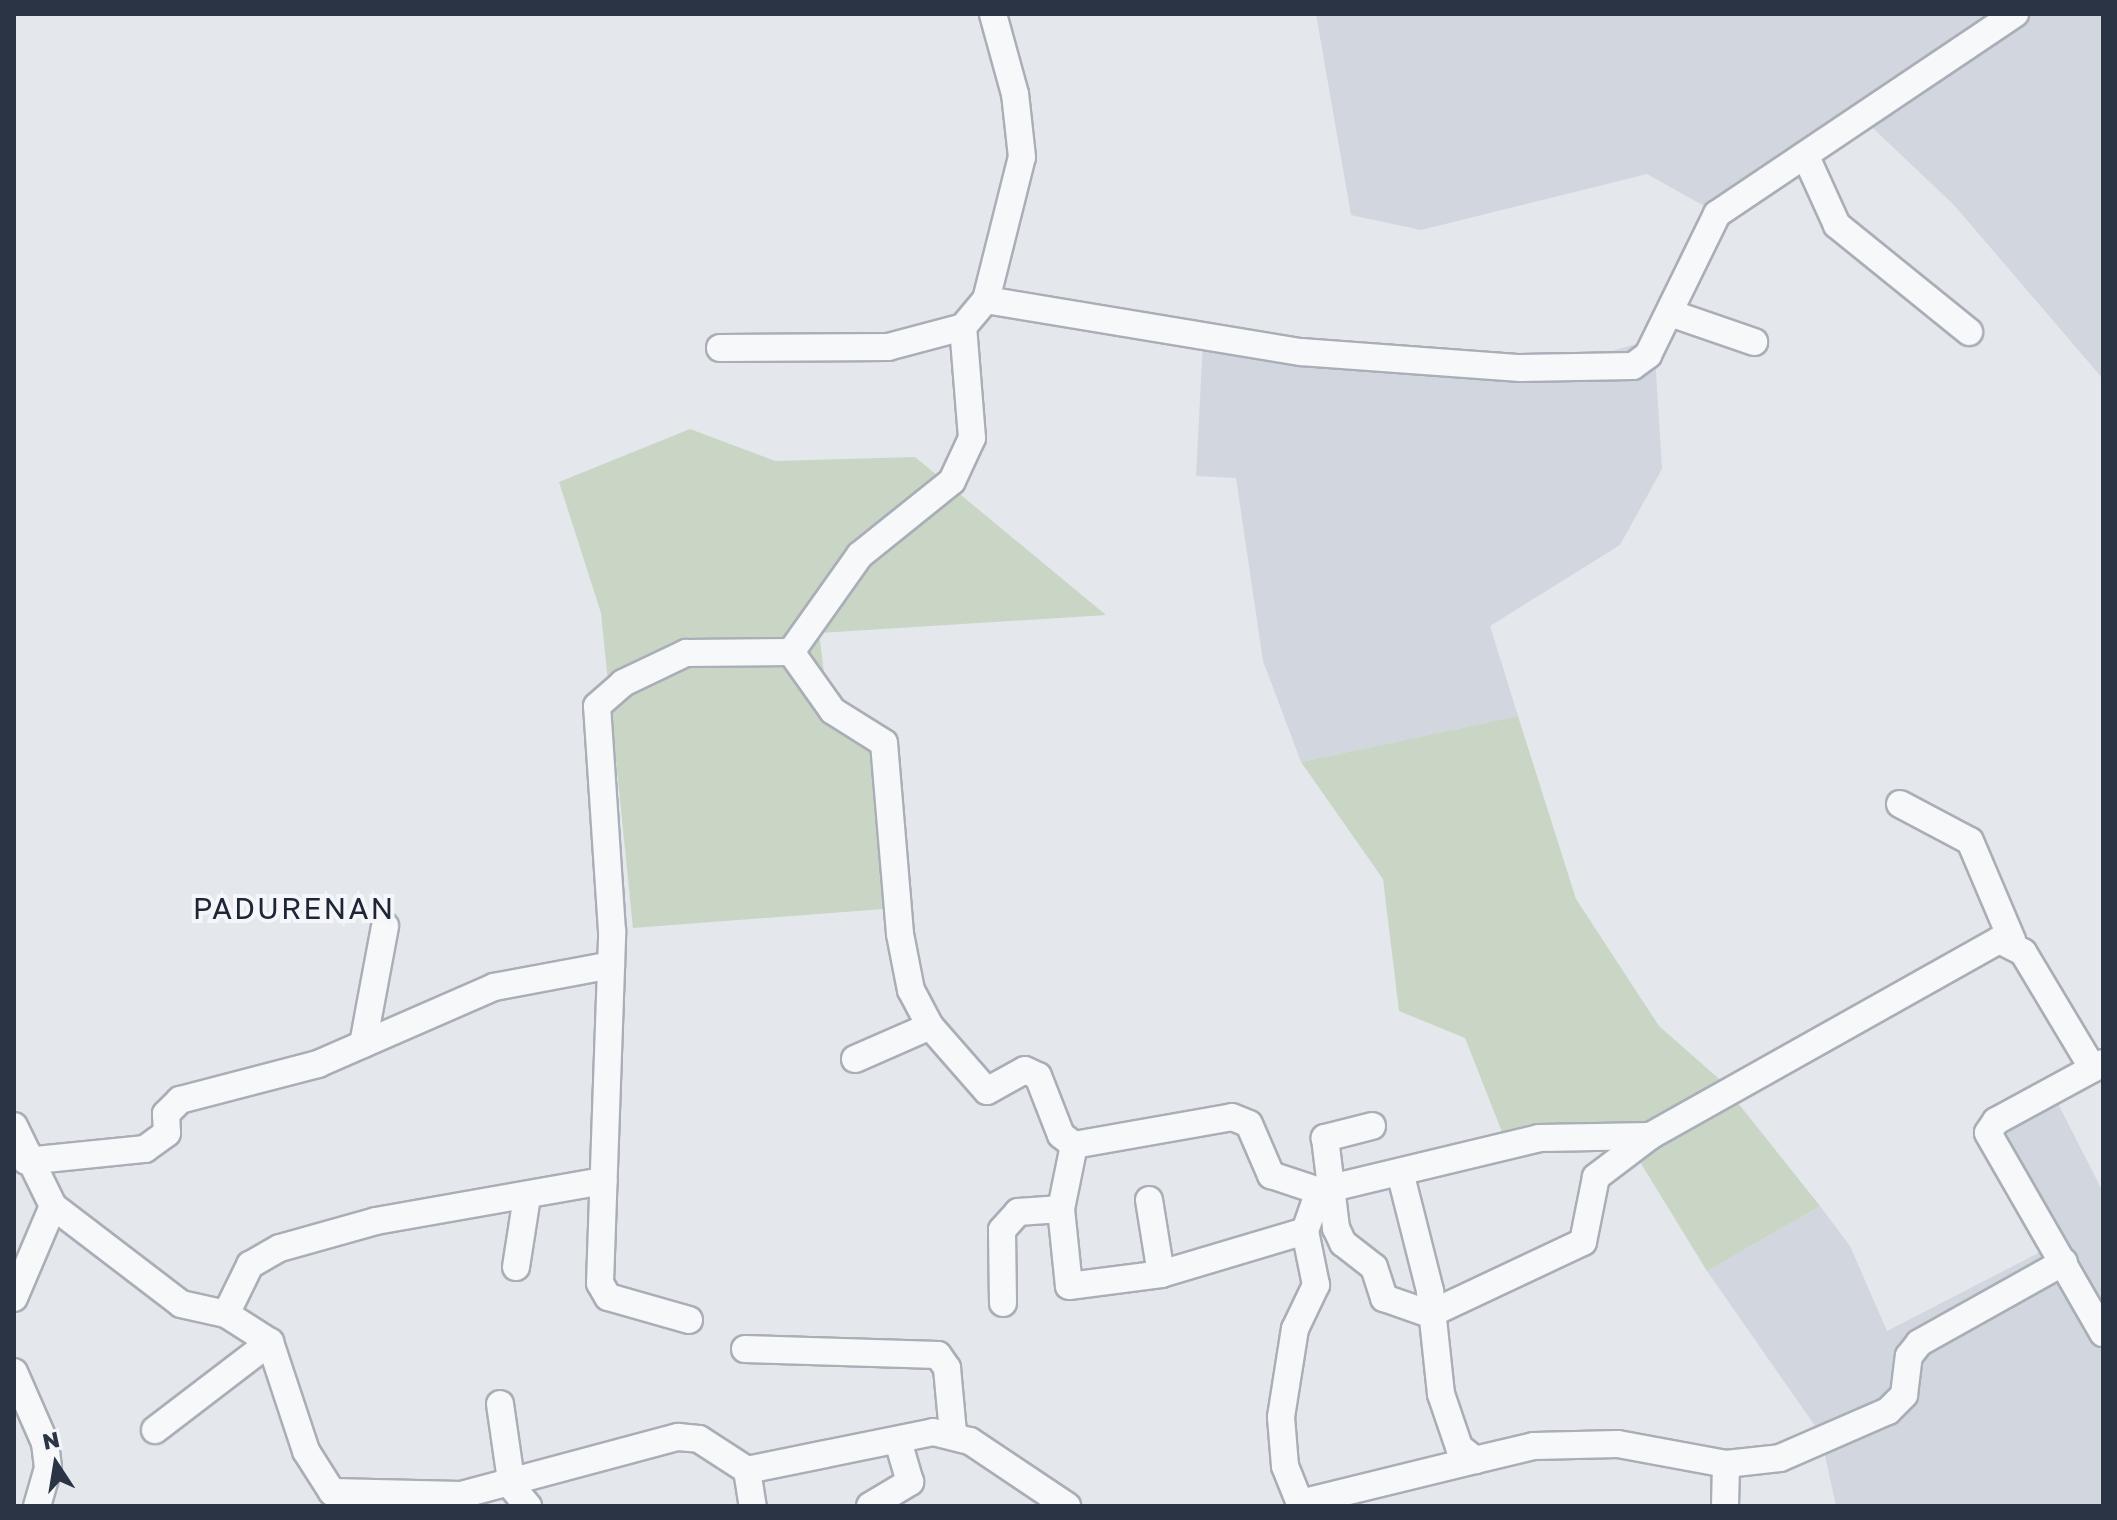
<!DOCTYPE html>
<style>
body{margin:0}
#map{position:relative;width:2117px;height:1520px;overflow:hidden;background:#e4e7ec;font-family:"Golos Text",sans-serif}
div>[style]{position:absolute}
.built>*{inset:0;background:#d2d6de}
.green>*{inset:0;background:#c9d6c5}
.roads{filter:drop-shadow(2px 0 #a9aeb7) drop-shadow(-2px 0 #a9aeb7) drop-shadow(0 2px #a9aeb7) drop-shadow(0 -2px #a9aeb7)}
.minor>*{height:26px;margin:-13px;padding:0 13px;transform-origin:13px;border-radius:13px;background:#f7f8fa}
span{translate:-50% -50%;white-space:nowrap;text-align:center;line-height:1.15;-webkit-text-stroke:8px #f4f6f9;paint-order:stroke}
.quarter-label{font-size:30px;color:#1d2536;letter-spacing:2px}
.frame{position:absolute;inset:0;border:16px solid #2b3445;pointer-events:none}
.north{position:absolute;left:16px;top:1424px;width:80px;height:80px;-webkit-text-stroke:6px #f4f6f9;paint-order:stroke;rotate:348deg;font-size:22px;font-weight:700;line-height:32px;text-align:center;color:#2b3445}
.north::after{content:'';display:block;margin:auto;width:28px;height:36px;background:#2b3445;clip-path:polygon(50% 0,100% 100%,50% 72%,0 100%)}
</style>
<div id="map">
<div class="built">
<div style="clip-path:polygon(1316px 14px,2103px 14px,2103px 379px,1954px 205px,1857px 113px,1706px 207px,1647px 174px,1421px 230px,1351px 215px)"></div>
<div style="clip-path:polygon(1204px 323px,1266px 336px,1576px 361px,1654px 339px,1662px 469px,1620px 545px,1490px 626px,1518px 716px,1301px 762px,1263px 661px,1236px 478px,1196px 476px)"></div>
<div style="clip-path:polygon(2050px 1088px,2103px 1192px,2103px 1506px,1836px 1506px,1820px 1433px,1707px 1271px,1820px 1206px,1850px 1246px,1887px 1331px,2052px 1246px,1987px 1119px)"></div>
</div>
<div class="green">
<div style="clip-path:polygon(690px 429px,775px 461px,915px 457px,1106px 615px,819px 633px,830px 720px,881px 746px,910px 907px,633px 928px,601px 613px,559px 482px)"></div>
<div style="clip-path:polygon(1518px 716px,1576px 899px,1659px 1026px,1718px 1078px,1820px 1206px,1707px 1271px,1621px 1131px,1504px 1137px,1465px 1038px,1399px 1011px,1383px 879px,1301px 762px)"></div>
</div>
<div class="roads">
<div class="minor">
<div style="left:1807px;top:159px;width:72px;rotate:65.6deg"></div>
<div style="left:1837px;top:225px;width:170px;rotate:39deg"></div>
<div style="left:986px;top:300px;width:319px;rotate:9.4deg"></div>
<div style="left:1301px;top:352px;width:220px;rotate:4.2deg"></div>
<div style="left:1520px;top:368px;width:113px;rotate:-1deg"></div>
<div style="left:1633px;top:366px;width:19px;rotate:-36deg"></div>
<div style="left:1648px;top:355px;width:157px;rotate:-63.9deg"></div>
<div style="left:1717px;top:214px;width:359px;rotate:-33.9deg"></div>
<div style="left:1670px;top:313px;width:89px;rotate:19deg"></div>
<div style="left:720px;top:348px;width:168px;rotate:-0.3deg"></div>
<div style="left:888px;top:347px;width:78px;rotate:-14.9deg"></div>
<div style="left:791px;top:652px;width:72px;rotate:54.6deg"></div>
<div style="left:833px;top:711px;width:60px;rotate:32.1deg"></div>
<div style="left:884px;top:743px;width:192px;rotate:85.2deg"></div>
<div style="left:900px;top:934px;width:57px;rotate:78.9deg"></div>
<div style="left:911px;top:990px;width:41px;rotate:62.2deg"></div>
<div style="left:930px;top:1026px;width:86px;rotate:48.8deg"></div>
<div style="left:987px;top:1091px;width:43px;rotate:-28.9deg"></div>
<div style="left:1025px;top:1070px;width:14px;rotate:25deg"></div>
<div style="left:1038px;top:1076px;width:63px;rotate:68.7deg"></div>
<div style="left:1061px;top:1135px;width:16px;rotate:38deg"></div>
<div style="left:1074px;top:1145px;width:160px;rotate:-10deg"></div>
<div style="left:1232px;top:1117px;width:18px;rotate:22deg"></div>
<div style="left:1249px;top:1124px;width:56px;rotate:66.7deg"></div>
<div style="left:1271px;top:1175px;width:51px;rotate:18.4deg"></div>
<div style="left:1319px;top:1191px;width:226px;rotate:-13.5deg"></div>
<div style="left:1539px;top:1138px;width:111px;rotate:-1deg"></div>
<div style="left:1900px;top:804px;width:79px;rotate:27.9deg"></div>
<div style="left:1970px;top:841px;width:108px;rotate:67deg"></div>
<div style="left:363px;top:1044px;width:120px;rotate:-79.4deg"></div>
<div style="left:855px;top:1059px;width:82px;rotate:-23.7deg"></div>
<div style="left:2103px;top:1063px;width:122px;rotate:151.5deg"></div>
<div style="left:1996px;top:1121px;width:14px;rotate:124deg"></div>
<div style="left:1988px;top:1133px;width:231px;rotate:60.1deg"></div>
<div style="left:14px;top:1126px;width:89px;rotate:64deg"></div>
<div style="left:53px;top:1206px;width:161px;rotate:37.4deg"></div>
<div style="left:181px;top:1304px;width:46px;rotate:12.5deg"></div>
<div style="left:226px;top:1314px;width:52px;rotate:32.5deg"></div>
<div style="left:270px;top:1342px;width:115px;rotate:71.7deg"></div>
<div style="left:306px;top:1451px;width:49px;rotate:57.6deg"></div>
<div style="left:332px;top:1492px;width:129px;rotate:1.3deg"></div>
<div style="left:461px;top:1495px;width:225px;rotate:-15deg"></div>
<div style="left:678px;top:1437px;width:21px;rotate:5deg"></div>
<div style="left:699px;top:1439px;width:57px;rotate:32.9deg"></div>
<div style="left:747px;top:1470px;width:190px;rotate:-11.5deg"></div>
<div style="left:933px;top:1432px;width:38px;rotate:14deg"></div>
<div style="left:970px;top:1441px;width:117px;rotate:33.8deg"></div>
<div style="left:1372px;top:1126px;width:49px;rotate:165.7deg"></div>
<div style="left:1325px;top:1138px;width:91px;rotate:83deg"></div>
<div style="left:1336px;top:1228px;width:17px;rotate:65deg"></div>
<div style="left:1343px;top:1243px;width:39px;rotate:38deg"></div>
<div style="left:1374px;top:1267px;width:33px;rotate:72deg"></div>
<div style="left:1384px;top:1298px;width:49px;rotate:19.2deg"></div>
<div style="left:1430px;top:1314px;width:169px;rotate:-25.2deg"></div>
<div style="left:1583px;top:1242px;width:66px;rotate:-78.7deg"></div>
<div style="left:1596px;top:1177px;width:68px;rotate:-37.2deg"></div>
<div style="left:1650px;top:1136px;width:400px;rotate:-29.3deg"></div>
<div style="left:1999px;top:940px;width:27px;rotate:27deg"></div>
<div style="left:2023px;top:952px;width:136px;rotate:59.1deg"></div>
<div style="left:1074px;top:1145px;width:65px;rotate:101.5deg"></div>
<div style="left:1061px;top:1209px;width:77px;rotate:84.1deg"></div>
<div style="left:1069px;top:1286px;width:93px;rotate:-7.4deg"></div>
<div style="left:1161px;top:1274px;width:150px;rotate:-16.6deg"></div>
<div style="left:26px;top:1161px;width:120px;rotate:-5.8deg"></div>
<div style="left:145px;top:1149px;width:27px;rotate:-36deg"></div>
<div style="left:167px;top:1133px;width:19px;rotate:-93deg"></div>
<div style="left:166px;top:1114px;width:20px;rotate:-45deg"></div>
<div style="left:180px;top:1100px;width:143px;rotate:-14.6deg"></div>
<div style="left:318px;top:1064px;width:192px;rotate:-23.6deg"></div>
<div style="left:494px;top:987px;width:119px;rotate:-10.6deg"></div>
<div style="left:1401px;top:1176px;width:119px;rotate:75.8deg"></div>
<div style="left:1430px;top:1291px;width:104px;rotate:83.9deg"></div>
<div style="left:1441px;top:1394px;width:56px;rotate:71.2deg"></div>
<div style="left:1459px;top:1447px;width:21px;rotate:39deg"></div>
<div style="left:1475px;top:1460px;width:61px;rotate:-13.3deg"></div>
<div style="left:1534px;top:1446px;width:84px;rotate:-1.4deg"></div>
<div style="left:1618px;top:1444px;width:110px;rotate:10.5deg"></div>
<div style="left:1726px;top:1464px;width:54px;rotate:-6.3deg"></div>
<div style="left:1780px;top:1458px;width:118px;rotate:-23.5deg"></div>
<div style="left:1888px;top:1411px;width:23px;rotate:-45deg"></div>
<div style="left:1904px;top:1395px;width:39px;rotate:-83deg"></div>
<div style="left:1909px;top:1356px;width:16px;rotate:-52deg"></div>
<div style="left:1919px;top:1343px;width:166px;rotate:-29.2deg"></div>
<div style="left:1149px;top:1200px;width:75px;rotate:80.8deg"></div>
<div style="left:516px;top:1267px;width:71px;rotate:-81.1deg"></div>
<div style="left:14px;top:1298px;width:100px;rotate:-67deg"></div>
<div style="left:1003px;top:1303px;width:73px;rotate:-90.8deg"></div>
<div style="left:1002px;top:1230px;width:24px;rotate:-48deg"></div>
<div style="left:1018px;top:1212px;width:43px;rotate:-4deg"></div>
<div style="left:226px;top:1314px;width:55px;rotate:-63.9deg"></div>
<div style="left:250px;top:1265px;width:34px;rotate:-30deg"></div>
<div style="left:280px;top:1248px;width:100px;rotate:-15.7deg"></div>
<div style="left:376px;top:1221px;width:231px;rotate:-10deg"></div>
<div style="left:689px;top:1320px;width:84px;rotate:-164.1deg"></div>
<div style="left:608px;top:1297px;width:16px;rotate:-120deg"></div>
<div style="left:600px;top:1283px;width:352px;rotate:-88deg"></div>
<div style="left:612px;top:931px;width:225px;rotate:-93.8deg"></div>
<div style="left:597px;top:706px;width:35px;rotate:-41deg"></div>
<div style="left:623px;top:683px;width:70px;rotate:-25.5deg"></div>
<div style="left:686px;top:653px;width:105px;rotate:-0.5deg"></div>
<div style="left:791px;top:652px;width:119px;rotate:-54.6deg"></div>
<div style="left:860px;top:555px;width:118px;rotate:-38.8deg"></div>
<div style="left:952px;top:481px;width:47px;rotate:-65.1deg"></div>
<div style="left:972px;top:438px;width:111px;rotate:-94.6deg"></div>
<div style="left:963px;top:327px;width:35px;rotate:-50deg"></div>
<div style="left:986px;top:300px;width:147px;rotate:-75.9deg"></div>
<div style="left:1022px;top:157px;width:63px;rotate:-96.3deg"></div>
<div style="left:1015px;top:94px;width:83px;rotate:-105.4deg"></div>
<div style="left:745px;top:1349px;width:193px;rotate:1.8deg"></div>
<div style="left:938px;top:1355px;width:16px;rotate:55deg"></div>
<div style="left:947px;top:1368px;width:65px;rotate:84.7deg"></div>
<div style="left:14px;top:1372px;width:77px;rotate:66.4deg"></div>
<div style="left:45px;top:1443px;width:25px;rotate:83deg"></div>
<div style="left:48px;top:1468px;width:40px;rotate:106deg"></div>
<div style="left:500px;top:1404px;width:84px;rotate:81.8deg"></div>
<div style="left:512px;top:1487px;width:25px;rotate:50deg"></div>
<div style="left:155px;top:1430px;width:145px;rotate:-37.4deg"></div>
<div style="left:747px;top:1470px;width:36px;rotate:81deg"></div>
<div style="left:1300px;top:1503px;width:180px;rotate:-13.8deg"></div>
<div style="left:870px;top:1506px;width:47px;rotate:-31deg"></div>
<div style="left:910px;top:1482px;width:43px;rotate:-106.3deg"></div>
<div style="left:1301px;top:1506px;width:43px;rotate:-111.8deg"></div>
<div style="left:1285px;top:1466px;width:49px;rotate:-94.7deg"></div>
<div style="left:1281px;top:1417px;width:89px;rotate:-81deg"></div>
<div style="left:1295px;top:1329px;width:49px;rotate:-64.5deg"></div>
<div style="left:1316px;top:1285px;width:55px;rotate:-101.5deg"></div>
<div style="left:1305px;top:1231px;width:42px;rotate:-70.7deg"></div>
<div style="left:1725px;top:1506px;width:42px;rotate:-88.6deg"></div>
</div>
</div>
<div class="quarter-label">
<span style="left:294px;top:908px">PADURENAN</span>
</div>
<div class="frame"></div>
<div class="north">N</div>
</div>
